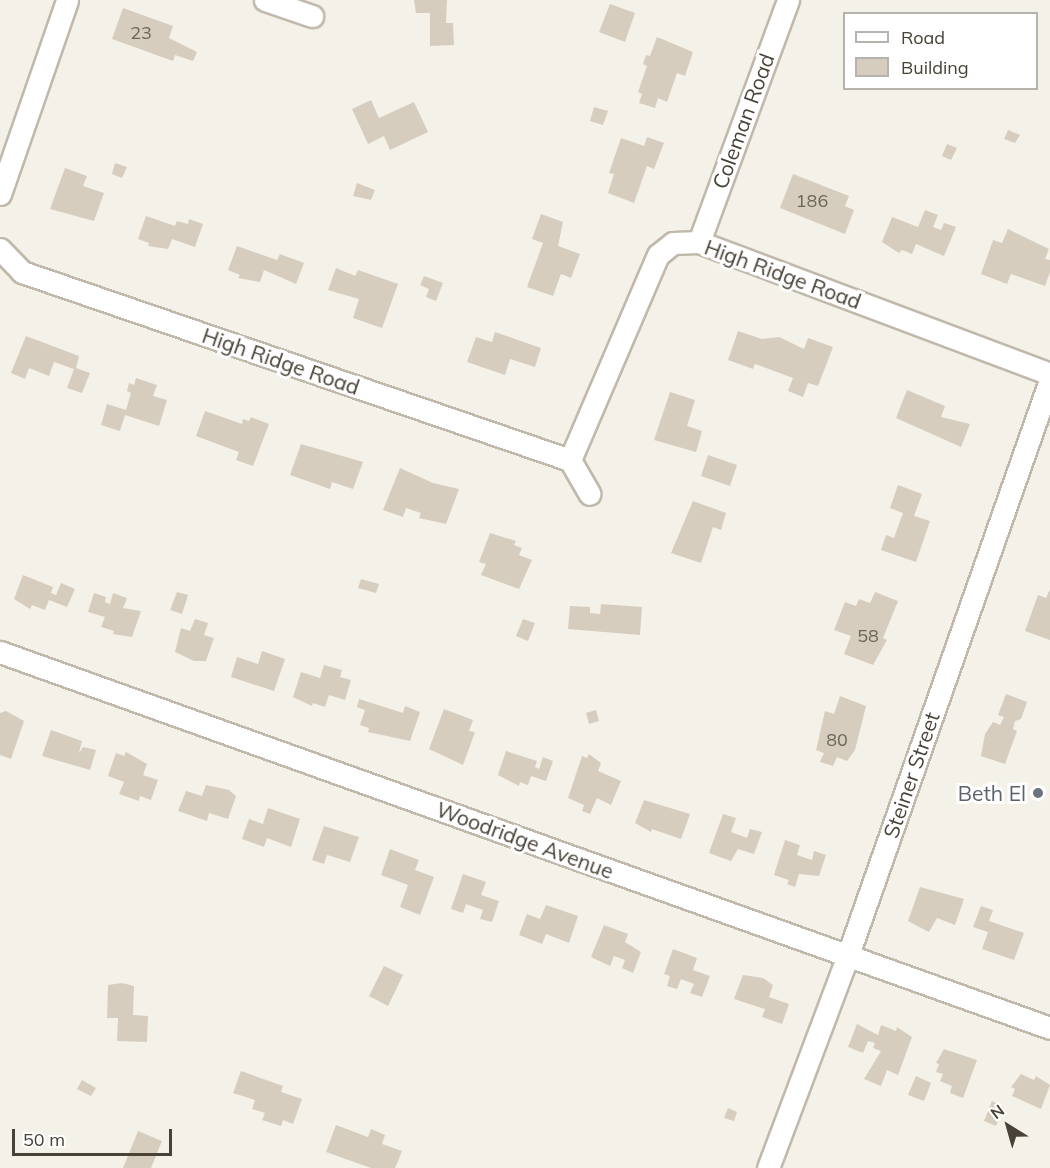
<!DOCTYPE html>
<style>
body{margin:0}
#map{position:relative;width:1050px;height:1168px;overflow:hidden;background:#f4f1e9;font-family:Mulish,sans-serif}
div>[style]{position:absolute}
.building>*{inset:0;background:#d6cdbe}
.roads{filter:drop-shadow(2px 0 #c0b9ab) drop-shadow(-2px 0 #c0b9ab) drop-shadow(0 2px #c0b9ab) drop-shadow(0 -2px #c0b9ab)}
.street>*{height:21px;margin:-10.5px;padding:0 10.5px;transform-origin:10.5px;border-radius:10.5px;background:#fff}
.dots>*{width:16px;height:16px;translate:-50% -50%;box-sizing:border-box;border:3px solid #fff;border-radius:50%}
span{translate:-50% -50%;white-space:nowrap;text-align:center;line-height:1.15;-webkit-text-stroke:6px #fff;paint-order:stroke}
.number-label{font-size:18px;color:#6c6559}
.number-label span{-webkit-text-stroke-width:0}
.street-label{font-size:21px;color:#484237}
.worship-label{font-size:21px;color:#5b616d}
.right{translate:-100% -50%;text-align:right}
.legend{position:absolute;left:843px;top:12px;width:195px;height:78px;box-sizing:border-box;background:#fff;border:2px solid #b6b3af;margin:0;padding:8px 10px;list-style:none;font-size:18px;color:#484237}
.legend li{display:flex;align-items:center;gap:12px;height:30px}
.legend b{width:30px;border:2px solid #b6b3af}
.north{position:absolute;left:978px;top:1096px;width:60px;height:60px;-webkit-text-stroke:4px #fff;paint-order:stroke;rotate:323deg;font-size:16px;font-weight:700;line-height:24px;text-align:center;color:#484237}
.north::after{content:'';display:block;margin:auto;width:21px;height:27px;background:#484237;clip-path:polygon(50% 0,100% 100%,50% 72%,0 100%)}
.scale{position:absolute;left:12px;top:1129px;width:160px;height:27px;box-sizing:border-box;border:3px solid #484237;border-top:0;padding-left:8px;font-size:18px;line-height:21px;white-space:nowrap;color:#484237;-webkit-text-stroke:4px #fff;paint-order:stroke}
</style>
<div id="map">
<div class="building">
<div style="clip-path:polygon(414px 0,447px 0,446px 23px,453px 23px,454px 45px,430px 46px,430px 13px,416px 13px)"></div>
<div style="clip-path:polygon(610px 4px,635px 13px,625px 42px,599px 32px)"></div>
<div style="clip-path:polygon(123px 8px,173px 26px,169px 38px,197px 52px,193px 61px,175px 55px,173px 61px,112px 39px)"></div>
<div style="clip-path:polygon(657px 37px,693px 52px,685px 76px,677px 73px,667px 102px,658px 98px,655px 108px,639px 103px,642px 94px,638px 92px,647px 66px,643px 64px,646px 55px,650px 56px)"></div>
<div style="clip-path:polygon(371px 100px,379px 118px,414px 102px,428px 132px,390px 150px,384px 136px,368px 144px,352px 109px)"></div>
<div style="clip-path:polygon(594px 107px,608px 111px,603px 125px,590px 121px)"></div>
<div style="clip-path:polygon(1008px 130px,1020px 135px,1015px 143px,1004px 139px)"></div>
<div style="clip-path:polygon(647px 137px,664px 143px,654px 169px,647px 166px,634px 203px,608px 193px,614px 174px,609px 173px,621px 138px,644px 146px)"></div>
<div style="clip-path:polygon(947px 144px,957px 148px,951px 160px,942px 156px)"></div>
<div style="clip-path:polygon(115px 163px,127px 167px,122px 178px,112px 174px)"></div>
<div style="clip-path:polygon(65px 168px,87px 176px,83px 186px,104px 193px,94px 221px,50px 209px)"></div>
<div style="clip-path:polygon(793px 174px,849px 196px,845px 206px,854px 210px,845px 234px,780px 208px)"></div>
<div style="clip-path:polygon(357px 183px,375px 190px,371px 200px,353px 196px)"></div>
<div style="clip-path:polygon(925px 210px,938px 215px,933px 227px,941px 230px,944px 223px,956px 227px,944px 256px,916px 244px,912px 254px,902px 250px,899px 253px,882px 242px,892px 217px,918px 227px)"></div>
<div style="clip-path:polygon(541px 214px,563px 222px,558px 246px,580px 254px,571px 278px,561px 274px,553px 296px,527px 287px,543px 243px,532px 239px)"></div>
<div style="clip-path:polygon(146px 216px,175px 226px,177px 221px,188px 224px,189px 219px,203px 224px,195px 247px,172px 239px,168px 249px,148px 246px,149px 243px,138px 239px)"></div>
<div style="clip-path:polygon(1008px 229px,1049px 249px,1045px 259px,1050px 260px,1050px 272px,1045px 286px,1011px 274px,1007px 284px,981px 274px,993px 240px,1002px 243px)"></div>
<div style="clip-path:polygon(237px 246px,277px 260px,280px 254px,304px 263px,296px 284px,264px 270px,260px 282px,238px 278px,240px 275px,228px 270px)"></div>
<div style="clip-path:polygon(336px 268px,355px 276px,358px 270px,398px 284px,382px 328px,353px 318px,359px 299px,328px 290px)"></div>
<div style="clip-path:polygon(424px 276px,443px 283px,436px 301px,426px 297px,429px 289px,420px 285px)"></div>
<div style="clip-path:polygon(738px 331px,762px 339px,779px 337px,804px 349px,808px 338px,833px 347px,818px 386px,808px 383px,803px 397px,788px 391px,793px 378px,755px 364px,753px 369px,728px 360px)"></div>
<div style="clip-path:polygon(495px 332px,541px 348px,535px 367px,510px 359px,505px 375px,467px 362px,476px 337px,492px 342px)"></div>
<div style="clip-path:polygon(26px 336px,79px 356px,76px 368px,90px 373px,82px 393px,67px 388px,74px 369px,54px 362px,49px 376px,29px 368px,25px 379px,11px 373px)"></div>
<div style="clip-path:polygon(136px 378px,157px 385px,153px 396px,167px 400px,159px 426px,125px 415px,120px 431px,101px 425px,107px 404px,126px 410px,131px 393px,127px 391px,129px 383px,134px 385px)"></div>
<div style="clip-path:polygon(907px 390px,945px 406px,941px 417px,970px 424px,961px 447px,896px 418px)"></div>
<div style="clip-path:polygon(670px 392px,695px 400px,687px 426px,702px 431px,696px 452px,654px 440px)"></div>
<div style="clip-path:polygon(205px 411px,242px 424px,243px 419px,249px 421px,251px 417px,269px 424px,253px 466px,236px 460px,239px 452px,196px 436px)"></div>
<div style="clip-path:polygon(301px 444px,363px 462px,353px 489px,332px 482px,330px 489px,290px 475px)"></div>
<div style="clip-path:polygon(708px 455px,737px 465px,730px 486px,701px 476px)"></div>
<div style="clip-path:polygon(400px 468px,433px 483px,459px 489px,446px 524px,419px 518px,421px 513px,406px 508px,403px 517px,383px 510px)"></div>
<div style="clip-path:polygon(898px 485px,922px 494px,914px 516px,930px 521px,916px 562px,881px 550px,886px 535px,894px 538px,903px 513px,890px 508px)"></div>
<div style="clip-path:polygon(693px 501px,726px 513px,721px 530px,713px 527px,701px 563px,671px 553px)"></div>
<div style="clip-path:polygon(490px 533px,516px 541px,514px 545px,522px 548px,519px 555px,532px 560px,519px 589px,481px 575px,486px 564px,479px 562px)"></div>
<div style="clip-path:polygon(23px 575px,53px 587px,51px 593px,56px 595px,61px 583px,75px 589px,67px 607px,49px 600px,45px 610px,32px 605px,30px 609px,14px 599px)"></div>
<div style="clip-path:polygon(361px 579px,379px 584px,376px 593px,358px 588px)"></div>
<div style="clip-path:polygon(1050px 589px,1050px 640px,1025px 631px,1038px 595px,1046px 598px)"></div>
<div style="clip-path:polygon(177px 592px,188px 595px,182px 614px,170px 610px)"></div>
<div style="clip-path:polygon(875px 592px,898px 601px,883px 638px,887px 640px,873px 665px,844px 654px,851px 636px,834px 630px,845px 602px,856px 606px,859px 599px,870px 603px)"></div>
<div style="clip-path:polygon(94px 593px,106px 597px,105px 602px,110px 604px,113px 593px,127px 598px,123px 608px,141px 611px,132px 637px,113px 634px,114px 631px,101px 627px,105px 617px,88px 612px)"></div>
<div style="clip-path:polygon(601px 604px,642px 607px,640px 635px,568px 629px,570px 606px,590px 607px,590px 613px,600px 614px)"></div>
<div style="clip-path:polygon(195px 619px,208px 623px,204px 635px,214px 638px,206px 661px,194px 661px,175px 652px,181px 628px,190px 631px)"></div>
<div style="clip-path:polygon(523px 619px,535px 623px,528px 641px,516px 636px)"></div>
<div style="clip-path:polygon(262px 651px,285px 659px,274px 691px,231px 677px,237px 657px,258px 664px)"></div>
<div style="clip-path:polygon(324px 665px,342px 670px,340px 677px,351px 680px,345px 700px,329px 695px,325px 707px,313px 703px,312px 706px,293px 697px,301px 672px,320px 678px)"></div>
<div style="clip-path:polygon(1006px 694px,1027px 702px,1021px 719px,1015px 721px,1013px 729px,1017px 731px,1005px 764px,981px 756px,985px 734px,993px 722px,1000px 725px,1004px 717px,998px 715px)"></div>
<div style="clip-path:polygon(840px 696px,866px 706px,855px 750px,847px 761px,837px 757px,833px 766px,820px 762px,824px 753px,816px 750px,825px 711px,834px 714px)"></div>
<div style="clip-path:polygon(359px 699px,403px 713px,405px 706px,420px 712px,410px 741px,368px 732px,369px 728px,360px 725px,365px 710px,357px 707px)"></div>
<div style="clip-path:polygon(444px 709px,473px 720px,469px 731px,475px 732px,463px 765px,429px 749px)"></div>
<div style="clip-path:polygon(596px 710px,599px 721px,589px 724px,586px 713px)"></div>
<div style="clip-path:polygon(6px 711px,24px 721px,11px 759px,0 755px,0 713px)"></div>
<div style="clip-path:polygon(51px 730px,82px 741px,79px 753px,83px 747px,96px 750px,90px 770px,42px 756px)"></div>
<div style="clip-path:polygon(506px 751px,537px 761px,535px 767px,539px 769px,543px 757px,553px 761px,546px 781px,531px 776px,528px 785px,520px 782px,519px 786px,498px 775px)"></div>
<div style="clip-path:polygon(126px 752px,147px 764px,143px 775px,158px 780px,151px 800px,140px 796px,139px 801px,119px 794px,124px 782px,108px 776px,116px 753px,124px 756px)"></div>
<div style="clip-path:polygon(589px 754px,601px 763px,598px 771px,621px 781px,611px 805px,597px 798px,590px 814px,582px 811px,584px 805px,568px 798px,582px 756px,587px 758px)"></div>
<div style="clip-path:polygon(206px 785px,229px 790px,236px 796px,228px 819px,209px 813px,207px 821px,178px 811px,186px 791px,202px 796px)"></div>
<div style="clip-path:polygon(644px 800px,690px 814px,681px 839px,652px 829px,651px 832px,635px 823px)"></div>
<div style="clip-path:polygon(268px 808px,300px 819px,291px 847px,267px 838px,264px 847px,242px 839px,249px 819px,263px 824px)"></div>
<div style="clip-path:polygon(723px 814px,736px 818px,731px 832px,747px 838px,750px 829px,762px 832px,754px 854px,738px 849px,731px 861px,709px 853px)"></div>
<div style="clip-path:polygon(324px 826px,359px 837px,350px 862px,327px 855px,324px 864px,312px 860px)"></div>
<div style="clip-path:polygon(785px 840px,800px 845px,797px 855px,812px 860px,814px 851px,826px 855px,819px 876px,799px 874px,795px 887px,787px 884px,789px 880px,774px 875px)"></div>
<div style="clip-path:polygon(390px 849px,419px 860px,415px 870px,434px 877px,420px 915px,400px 907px,408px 885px,381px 875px)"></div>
<div style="clip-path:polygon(463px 874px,486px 882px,481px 895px,499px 901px,492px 922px,480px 919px,483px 910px,466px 904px,463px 913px,451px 909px)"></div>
<div style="clip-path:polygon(920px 887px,964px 899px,955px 925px,937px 918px,929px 932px,908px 921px)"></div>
<div style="clip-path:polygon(546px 905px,578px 916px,569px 943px,546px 934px,542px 944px,519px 935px,527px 914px,540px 919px)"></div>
<div style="clip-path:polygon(981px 906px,993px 910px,989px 921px,1024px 933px,1014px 960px,982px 949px,988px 932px,973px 927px)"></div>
<div style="clip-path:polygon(604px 925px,628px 934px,625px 942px,641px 952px,633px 973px,622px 968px,625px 960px,614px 956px,610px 966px,591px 957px)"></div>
<div style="clip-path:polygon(673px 949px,697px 958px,693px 970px,710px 976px,702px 997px,690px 993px,694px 984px,681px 979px,677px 989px,667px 986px,670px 976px,664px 974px)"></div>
<div style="clip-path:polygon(384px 966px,403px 975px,388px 1006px,369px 996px)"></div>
<div style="clip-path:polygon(743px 975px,763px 978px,773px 985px,769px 997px,789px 1004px,782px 1024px,762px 1017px,765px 1009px,734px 999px)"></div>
<div style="clip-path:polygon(122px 983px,134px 986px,133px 1015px,148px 1016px,147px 1042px,117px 1041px,118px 1018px,107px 1018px,108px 985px)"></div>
<div style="clip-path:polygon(857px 1024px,878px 1035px,881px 1025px,896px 1031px,897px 1027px,912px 1037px,898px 1075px,887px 1070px,881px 1086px,864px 1079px,881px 1051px,873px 1048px,875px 1043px,868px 1041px,863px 1053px,848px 1047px)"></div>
<div style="clip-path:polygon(944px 1049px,977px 1060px,963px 1098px,950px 1093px,952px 1086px,940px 1081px,943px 1074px,936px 1072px,939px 1064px,936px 1063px)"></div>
<div style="clip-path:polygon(241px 1071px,283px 1086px,281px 1092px,302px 1099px,293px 1124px,283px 1120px,281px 1126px,262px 1120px,265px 1113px,252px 1109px,255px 1100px,233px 1093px)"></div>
<div style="clip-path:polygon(1021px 1074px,1034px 1080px,1036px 1076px,1050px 1085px,1041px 1109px,1012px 1096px,1015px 1089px,1011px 1087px)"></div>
<div style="clip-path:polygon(916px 1076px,931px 1083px,924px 1101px,908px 1095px)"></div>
<div style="clip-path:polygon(82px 1080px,96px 1088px,91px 1096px,77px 1089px)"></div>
<div style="clip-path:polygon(992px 1101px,1003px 1107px,996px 1126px,984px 1121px)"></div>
<div style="clip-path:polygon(728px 1108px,737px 1112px,734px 1121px,724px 1118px)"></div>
<div style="clip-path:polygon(336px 1125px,368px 1137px,371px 1129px,385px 1135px,382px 1144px,402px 1151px,395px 1168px,371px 1168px,326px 1152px)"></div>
<div style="clip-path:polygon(138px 1131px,162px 1141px,151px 1168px,123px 1168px)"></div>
</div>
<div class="roads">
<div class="street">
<div style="left:265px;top:0;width:50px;rotate:18.8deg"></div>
<div style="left:0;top:194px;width:205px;rotate:-70.9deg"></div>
<div style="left:699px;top:242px;width:258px;rotate:-69.8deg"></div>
<div style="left:0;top:249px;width:32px;rotate:46deg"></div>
<div style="left:22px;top:272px;width:579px;rotate:18.94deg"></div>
<div style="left:570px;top:460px;width:39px;rotate:60deg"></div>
<div style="left:570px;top:460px;width:223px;rotate:-66.8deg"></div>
<div style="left:658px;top:255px;width:19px;rotate:-39deg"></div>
<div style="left:673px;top:243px;width:26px;rotate:-2deg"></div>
<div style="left:699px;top:242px;width:375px;rotate:20.6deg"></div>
<div style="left:0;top:652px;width:1115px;rotate:19.7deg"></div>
<div style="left:768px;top:1168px;width:228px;rotate:-69.4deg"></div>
<div style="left:848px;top:955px;width:609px;rotate:-70.64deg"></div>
</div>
</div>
<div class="dots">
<div style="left:1038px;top:793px;background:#6b7280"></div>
</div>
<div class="number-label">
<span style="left:141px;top:33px">23</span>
<span style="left:812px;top:201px">186</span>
<span style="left:868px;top:636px">58</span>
<span style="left:837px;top:740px">80</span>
</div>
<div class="street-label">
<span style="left:743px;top:121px;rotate:-70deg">Coleman Road</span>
<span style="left:783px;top:274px;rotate:20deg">High Ridge Road</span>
<span style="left:281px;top:361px;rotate:19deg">High Ridge Road</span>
<span style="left:911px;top:775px;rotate:-71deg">Steiner Street</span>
<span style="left:525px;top:840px;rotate:20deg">Woodridge Avenue</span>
</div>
<div class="worship-label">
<span class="right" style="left:1026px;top:793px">Beth El</span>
</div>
<ul class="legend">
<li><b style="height:8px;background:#fff"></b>Road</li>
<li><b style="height:16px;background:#d6cdbe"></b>Building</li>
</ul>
<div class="north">N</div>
<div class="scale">50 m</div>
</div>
